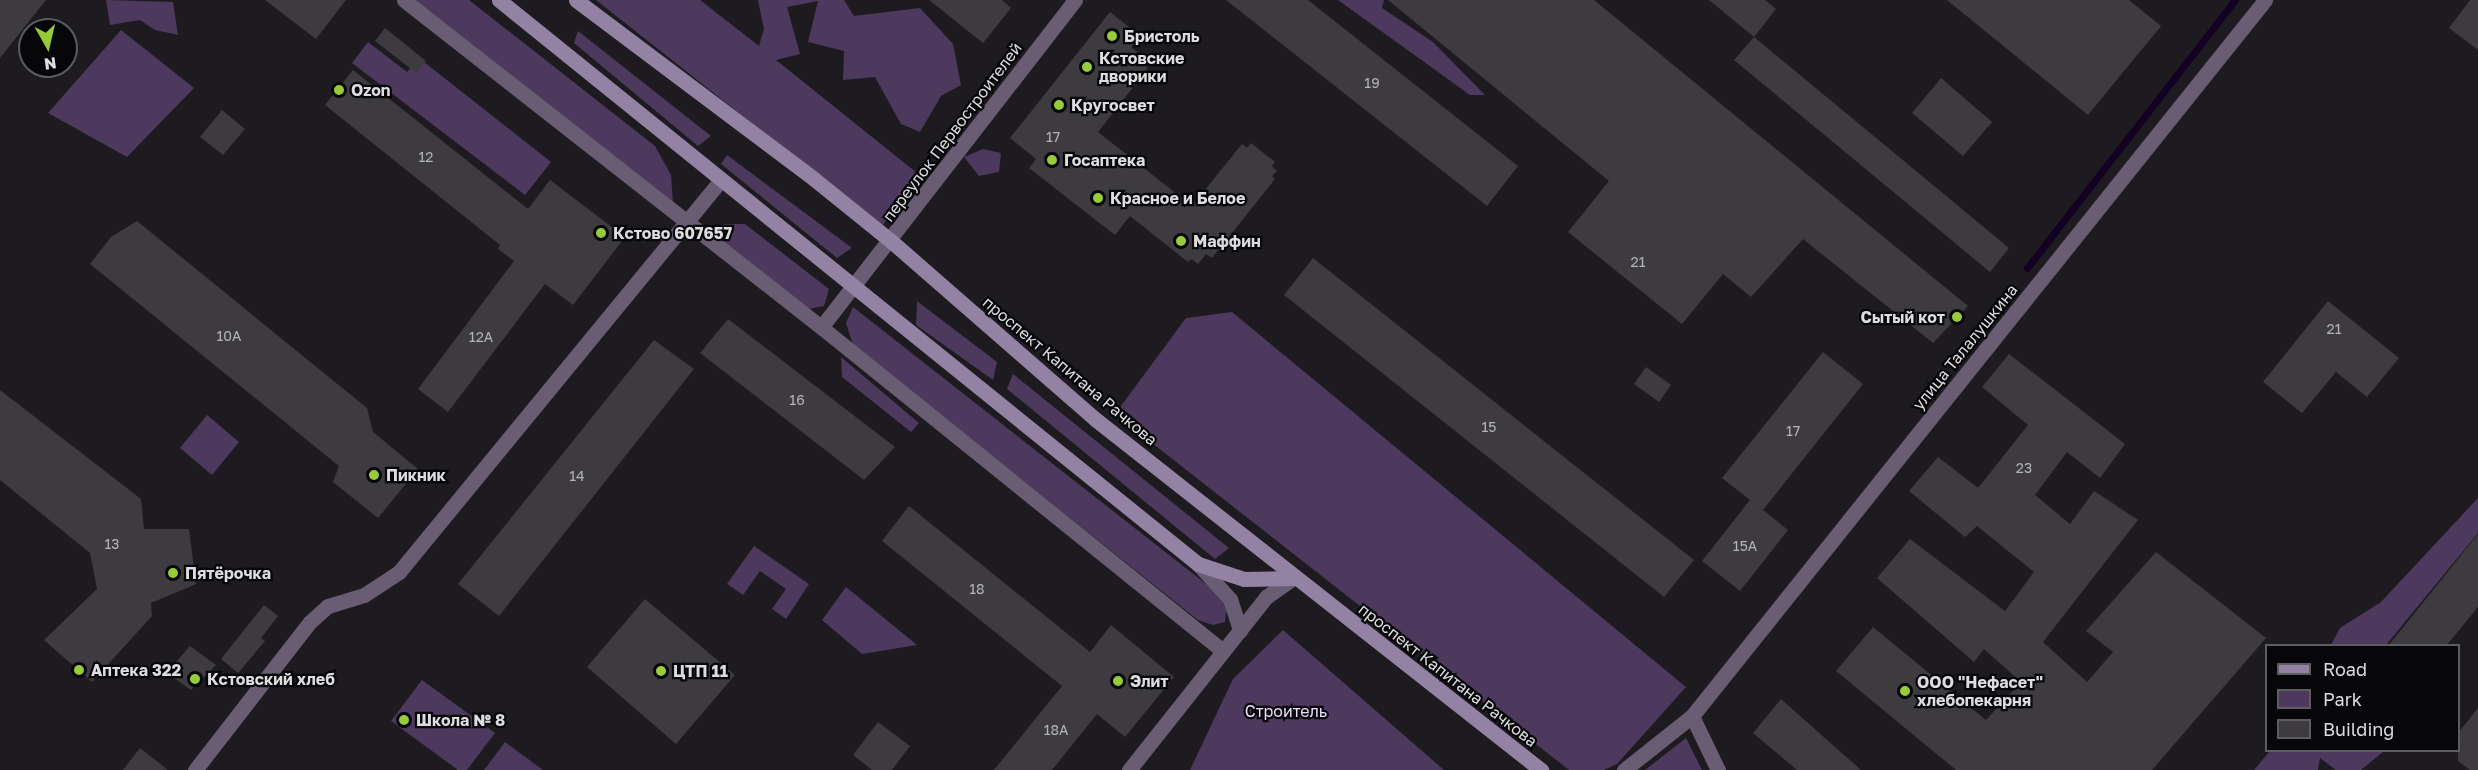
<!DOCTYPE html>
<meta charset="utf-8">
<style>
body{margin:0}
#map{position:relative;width:2478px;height:770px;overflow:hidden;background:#1d1b1f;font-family:"Golos Text",sans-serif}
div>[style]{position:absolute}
.green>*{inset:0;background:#4c395d}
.stream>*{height:7px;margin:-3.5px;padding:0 3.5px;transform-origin:3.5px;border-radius:3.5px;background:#140023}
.building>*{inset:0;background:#3d3b3f}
.street>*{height:15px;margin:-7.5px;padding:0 7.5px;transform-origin:7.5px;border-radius:7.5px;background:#685d72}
.secondary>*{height:15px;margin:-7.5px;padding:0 7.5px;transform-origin:7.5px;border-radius:7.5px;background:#9382a3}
.dots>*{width:16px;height:16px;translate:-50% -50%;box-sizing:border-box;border:3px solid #070608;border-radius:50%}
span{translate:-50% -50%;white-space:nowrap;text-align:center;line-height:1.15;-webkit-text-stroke:4.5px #070608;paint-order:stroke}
.number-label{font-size:14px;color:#b5b4b6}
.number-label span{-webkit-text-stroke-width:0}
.poi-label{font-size:16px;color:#dddcde;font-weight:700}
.left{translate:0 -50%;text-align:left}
.right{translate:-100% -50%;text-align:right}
.street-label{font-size:16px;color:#dddcde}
.park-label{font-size:16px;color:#ecddfb}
.legend{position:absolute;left:2265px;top:644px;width:195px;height:108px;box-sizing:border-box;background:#070608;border:2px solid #5d5c5e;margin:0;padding:8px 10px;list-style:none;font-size:18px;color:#dddcde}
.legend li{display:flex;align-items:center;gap:12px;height:30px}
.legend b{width:30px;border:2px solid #5d5c5e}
.north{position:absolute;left:18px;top:18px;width:60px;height:60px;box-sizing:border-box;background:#070608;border:2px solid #5d5c5e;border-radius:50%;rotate:172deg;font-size:16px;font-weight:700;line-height:24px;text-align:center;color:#dddcde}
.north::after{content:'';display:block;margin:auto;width:21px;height:27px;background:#96cc3a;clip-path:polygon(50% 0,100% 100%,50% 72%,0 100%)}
</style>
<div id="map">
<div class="green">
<div style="clip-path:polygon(106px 0,173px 2px,178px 35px,155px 30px,140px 20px,110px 25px)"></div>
<div style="clip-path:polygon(416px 0,469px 0,655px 146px,671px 175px,673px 202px)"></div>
<div style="clip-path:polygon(596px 0,700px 0,759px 46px,764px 29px,758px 0,844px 0,854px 16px,920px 8px,953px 44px,961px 85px,941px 96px,920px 132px,901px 124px,875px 77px,843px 80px,844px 51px,808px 42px,818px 1px,787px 7px,800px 54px,776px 60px,922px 177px,882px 226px)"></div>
<div style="clip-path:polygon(1338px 0,1384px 0,1382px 8px,1433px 42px,1485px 95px,1470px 95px)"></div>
<div style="clip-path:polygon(121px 30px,194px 88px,127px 157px,48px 113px)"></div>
<div style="clip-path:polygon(578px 31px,711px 136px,698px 146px,574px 43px)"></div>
<div style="clip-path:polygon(368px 42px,407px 72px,419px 58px,551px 162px,525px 195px,352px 63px)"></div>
<div style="clip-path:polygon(983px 149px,1001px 153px,999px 172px,979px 176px,964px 157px)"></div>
<div style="clip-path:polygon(727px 155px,852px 248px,837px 258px,721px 164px)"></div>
<div style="clip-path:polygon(725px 224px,745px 224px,829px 289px,824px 306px,808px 309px,704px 228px)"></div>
<div style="clip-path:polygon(917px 301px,997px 362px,993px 380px,916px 325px)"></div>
<div style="clip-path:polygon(853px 307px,1215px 591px,1227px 604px,1225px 622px,1213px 625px,1198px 620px,853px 345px,846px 323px)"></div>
<div style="clip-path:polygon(1232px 312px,1686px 687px,1617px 764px,1604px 770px,1569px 770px,1115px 414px,1186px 318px)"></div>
<div style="clip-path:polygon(841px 357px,919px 423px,911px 432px,842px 377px)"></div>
<div style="clip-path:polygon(1013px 374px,1229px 548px,1215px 559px,1007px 389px)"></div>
<div style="clip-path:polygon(207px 415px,239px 442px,212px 475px,180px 448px)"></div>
<div style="clip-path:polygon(2478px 498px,2478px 533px,2386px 645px,2331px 645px,2340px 628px,2381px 602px)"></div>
<div style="clip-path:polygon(754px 546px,809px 584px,786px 619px,772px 609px,786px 589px,760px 571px,743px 595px,727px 584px)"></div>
<div style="clip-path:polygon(846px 587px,917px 645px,862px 654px,822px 620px)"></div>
<div style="clip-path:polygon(1283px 630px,1444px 770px,1190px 770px,1233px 679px)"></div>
<div style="clip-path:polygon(422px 680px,495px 733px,467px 770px,458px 770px,391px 721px)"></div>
<div style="clip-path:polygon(1686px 738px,1702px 770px,1645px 770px)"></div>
<div style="clip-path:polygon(505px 742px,543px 770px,484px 770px)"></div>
<div style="clip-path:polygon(2270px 751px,2270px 750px,2384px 751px,2361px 770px,2336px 770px,2320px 758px,2318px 770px,2254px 770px)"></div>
</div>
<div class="stream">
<div style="left:2027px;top:268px;width:339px;rotate:-52.2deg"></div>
</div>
<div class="building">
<div style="clip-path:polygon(0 0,46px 0,0 58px)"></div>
<div style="clip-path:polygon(265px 0,346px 0,316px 39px)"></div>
<div style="clip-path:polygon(929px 0,1002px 0,1011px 8px,983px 43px)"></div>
<div style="clip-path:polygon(1226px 0,1308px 0,1518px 166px,1487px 206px)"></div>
<div style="clip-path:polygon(1388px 0,1594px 0,1968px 306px,1933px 343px,1803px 239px,1751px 297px,1723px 274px,1682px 324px,1568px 232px,1609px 181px)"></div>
<div style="clip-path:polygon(1709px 0,1765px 0,1776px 9px,1754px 37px)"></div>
<div style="clip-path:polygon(1947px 0,2129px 0,2161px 26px,2088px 115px)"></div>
<div style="clip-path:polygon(2470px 0,2478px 0,2478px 50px,2449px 28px)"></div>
<div style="clip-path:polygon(1110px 12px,1140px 36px,1131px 47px,1147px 60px,1143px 65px,1148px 68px,1098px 132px,1192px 206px,1242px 144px,1247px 148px,1251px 143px,1275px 162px,1272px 166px,1277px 171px,1272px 176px,1275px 179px,1212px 258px,1206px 254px,1198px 264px,1192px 259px,1188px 262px,1130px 216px,1115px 235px,1029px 168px,1036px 159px,1010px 138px)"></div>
<div style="clip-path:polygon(385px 28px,426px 61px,416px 73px,375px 41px)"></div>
<div style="clip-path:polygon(1754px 37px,2009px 248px,1990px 272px,1734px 60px)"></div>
<div style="clip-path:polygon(353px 70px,528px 209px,550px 180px,625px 237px,573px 305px,545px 284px,448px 412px,418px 389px,514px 261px,498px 249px,500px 245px,325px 105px)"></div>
<div style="clip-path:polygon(1941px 78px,1992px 122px,1963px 156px,1912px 113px)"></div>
<div style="clip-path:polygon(222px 110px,245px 129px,223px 155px,200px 137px)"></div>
<div style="clip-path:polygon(137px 221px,367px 408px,373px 432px,418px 469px,378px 518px,333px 482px,339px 466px,90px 264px,111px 237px)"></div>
<div style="clip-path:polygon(1313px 258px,1694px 560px,1664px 597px,1284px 295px)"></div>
<div style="clip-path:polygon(2328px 301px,2399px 358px,2367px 397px,2336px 372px,2302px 413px,2263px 382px)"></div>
<div style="clip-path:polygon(728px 319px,895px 447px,864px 480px,700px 353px)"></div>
<div style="clip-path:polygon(654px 340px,694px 369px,499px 616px,458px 584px)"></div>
<div style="clip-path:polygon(1823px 352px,1863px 384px,1763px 510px,1788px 530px,1740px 591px,1702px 561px,1750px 500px,1755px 504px,1722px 478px)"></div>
<div style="clip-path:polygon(2009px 354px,2125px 444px,2100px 478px,2067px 452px,2035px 495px,2070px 524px,2094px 491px,2138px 520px,2043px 642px,2087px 682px,2113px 652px,2086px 631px,2156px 552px,2266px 638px,2152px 770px,1956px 770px,1836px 671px,1873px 627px,1986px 720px,2021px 682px,1984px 649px,1974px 662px,1877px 578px,1910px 539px,2005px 611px,2034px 572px,1977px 526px,1965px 537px,1909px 491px,1938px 457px,1978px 488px,2028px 425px,1982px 387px)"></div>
<div style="clip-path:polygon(1646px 367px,1671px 385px,1659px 402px,1634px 384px)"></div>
<div style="clip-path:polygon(0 390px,141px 499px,144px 529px,189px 529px,196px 584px,151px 603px,152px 616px,92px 682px,44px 640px,97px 589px,90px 553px,0 480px)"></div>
<div style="clip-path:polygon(909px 506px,1090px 652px,1111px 625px,1174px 677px,1125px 737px,1097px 714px,1052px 770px,994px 770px,1062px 686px,882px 541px)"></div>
<div style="clip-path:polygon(2478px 534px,2478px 607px,2447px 645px,2389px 645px)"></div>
<div style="clip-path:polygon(645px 599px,735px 675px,676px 744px,587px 667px)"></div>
<div style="clip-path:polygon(264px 605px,278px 616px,261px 638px,265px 641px,238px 673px,221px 659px)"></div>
<div style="clip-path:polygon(190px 646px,216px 665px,191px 690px,174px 678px,184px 668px,176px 662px)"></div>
<div style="clip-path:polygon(1781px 699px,1861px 770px,1797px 770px,1753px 733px)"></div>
<div style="clip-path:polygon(2478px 708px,2478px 770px,2470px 770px,2458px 761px,2458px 733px)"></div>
<div style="clip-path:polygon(878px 722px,910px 746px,892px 770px,872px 770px,853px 755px)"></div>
<div style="clip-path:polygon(140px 748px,168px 770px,123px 770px)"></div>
</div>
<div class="street">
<div style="left:404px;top:0;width:530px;rotate:38.1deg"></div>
<div style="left:1075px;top:0;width:414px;rotate:127.8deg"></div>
<div style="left:821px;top:327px;width:516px;rotate:38.87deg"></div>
<div style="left:1198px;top:564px;width:47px;rotate:47.6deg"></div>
<div style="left:1230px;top:599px;width:33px;rotate:72deg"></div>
<div style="left:1692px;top:716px;width:60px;rotate:64.3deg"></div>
<div style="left:195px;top:770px;width:187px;rotate:-52.2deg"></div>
<div style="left:310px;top:622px;width:24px;rotate:-42deg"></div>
<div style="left:328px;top:606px;width:38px;rotate:-17deg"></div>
<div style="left:364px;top:595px;width:42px;rotate:-33.3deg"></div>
<div style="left:399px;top:572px;width:506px;rotate:-50.61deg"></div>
<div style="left:1129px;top:770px;width:221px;rotate:-51.6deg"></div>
<div style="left:1266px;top:597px;width:33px;rotate:-35deg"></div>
<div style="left:1624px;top:770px;width:87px;rotate:-38.5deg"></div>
<div style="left:1692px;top:716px;width:917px;rotate:-51.33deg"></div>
</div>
<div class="secondary">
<div style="left:499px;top:0;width:898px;rotate:38.9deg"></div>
<div style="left:1198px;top:564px;width:48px;rotate:18.1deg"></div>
<div style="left:1244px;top:579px;width:49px;rotate:-1.2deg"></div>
<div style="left:576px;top:0;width:298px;rotate:36.9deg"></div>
<div style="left:814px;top:179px;width:99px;rotate:38.8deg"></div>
<div style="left:891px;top:241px;width:271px;rotate:41.1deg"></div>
<div style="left:1095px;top:419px;width:568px;rotate:38.2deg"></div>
</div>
<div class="dots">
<div style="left:1112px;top:36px;background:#96cc3a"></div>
<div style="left:1087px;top:67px;background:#96cc3a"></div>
<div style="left:339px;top:90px;background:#96cc3a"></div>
<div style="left:1059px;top:105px;background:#96cc3a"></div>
<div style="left:1052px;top:160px;background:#96cc3a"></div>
<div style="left:1098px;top:198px;background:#96cc3a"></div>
<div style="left:601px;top:233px;background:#96cc3a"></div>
<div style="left:1181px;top:241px;background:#96cc3a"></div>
<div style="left:1957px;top:317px;background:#96cc3a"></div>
<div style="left:374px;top:475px;background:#96cc3a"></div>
<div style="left:173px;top:573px;background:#96cc3a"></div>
<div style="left:79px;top:670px;background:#96cc3a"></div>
<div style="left:661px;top:671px;background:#96cc3a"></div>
<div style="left:195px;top:679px;background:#96cc3a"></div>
<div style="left:1118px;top:681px;background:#96cc3a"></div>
<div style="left:1905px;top:691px;background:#96cc3a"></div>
<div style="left:404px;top:720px;background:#96cc3a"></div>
</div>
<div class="number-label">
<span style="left:1372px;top:83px">19</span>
<span style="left:1053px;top:137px">17</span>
<span style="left:426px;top:157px">12</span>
<span style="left:1638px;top:262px">21</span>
<span style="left:2334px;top:329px">21</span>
<span style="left:229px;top:336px">10А</span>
<span style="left:481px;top:337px">12А</span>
<span style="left:797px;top:400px">16</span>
<span style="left:1489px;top:427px">15</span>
<span style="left:1793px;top:431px">17</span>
<span style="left:2024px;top:468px">23</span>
<span style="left:577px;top:476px">14</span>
<span style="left:112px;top:544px">13</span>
<span style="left:1745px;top:546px">15А</span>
<span style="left:977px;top:589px">18</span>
<span style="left:1056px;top:730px">18А</span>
</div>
<div class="poi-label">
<span class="left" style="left:1124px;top:36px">Бристоль</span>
<span class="left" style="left:1099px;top:67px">Кстовские<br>дворики</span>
<span class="left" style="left:351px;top:90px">Ozon</span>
<span class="left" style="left:1071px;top:105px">Кругосвет</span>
<span class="left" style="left:1064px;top:160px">Госаптека</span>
<span class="left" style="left:1110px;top:198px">Красное и Белое</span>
<span class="left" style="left:613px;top:233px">Кстово 607657</span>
<span class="left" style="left:1193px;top:241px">Маффин</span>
<span class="right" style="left:1945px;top:317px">Сытый кот</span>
<span class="left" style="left:386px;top:475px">Пикник</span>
<span class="left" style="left:185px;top:573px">Пятёрочка</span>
<span class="left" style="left:91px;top:670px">Аптека 322</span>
<span class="left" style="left:673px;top:671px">ЦТП 11</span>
<span class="left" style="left:207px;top:679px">Кстовский хлеб</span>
<span class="left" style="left:1130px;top:681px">Элит</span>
<span class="left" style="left:1917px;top:691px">ООО "Нефасет"<br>хлебопекарня</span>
<span class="left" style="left:416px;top:720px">Школа № 8</span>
</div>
<div class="street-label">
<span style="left:952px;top:132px;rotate:-53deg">переулок Первостроителей</span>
<span style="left:1965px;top:347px;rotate:-51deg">улица Талалушкина</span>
<span style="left:1070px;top:371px;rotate:40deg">проспект Капитана Рачкова</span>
<span style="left:1448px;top:675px;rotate:38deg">проспект Капитана Рачкова</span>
</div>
<div class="park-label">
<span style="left:1286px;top:711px">Строитель</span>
</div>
<ul class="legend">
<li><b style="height:8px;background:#9382a3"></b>Road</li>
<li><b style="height:16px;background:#4c395d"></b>Park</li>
<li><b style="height:16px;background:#3d3b3f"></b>Building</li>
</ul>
<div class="north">N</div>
</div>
